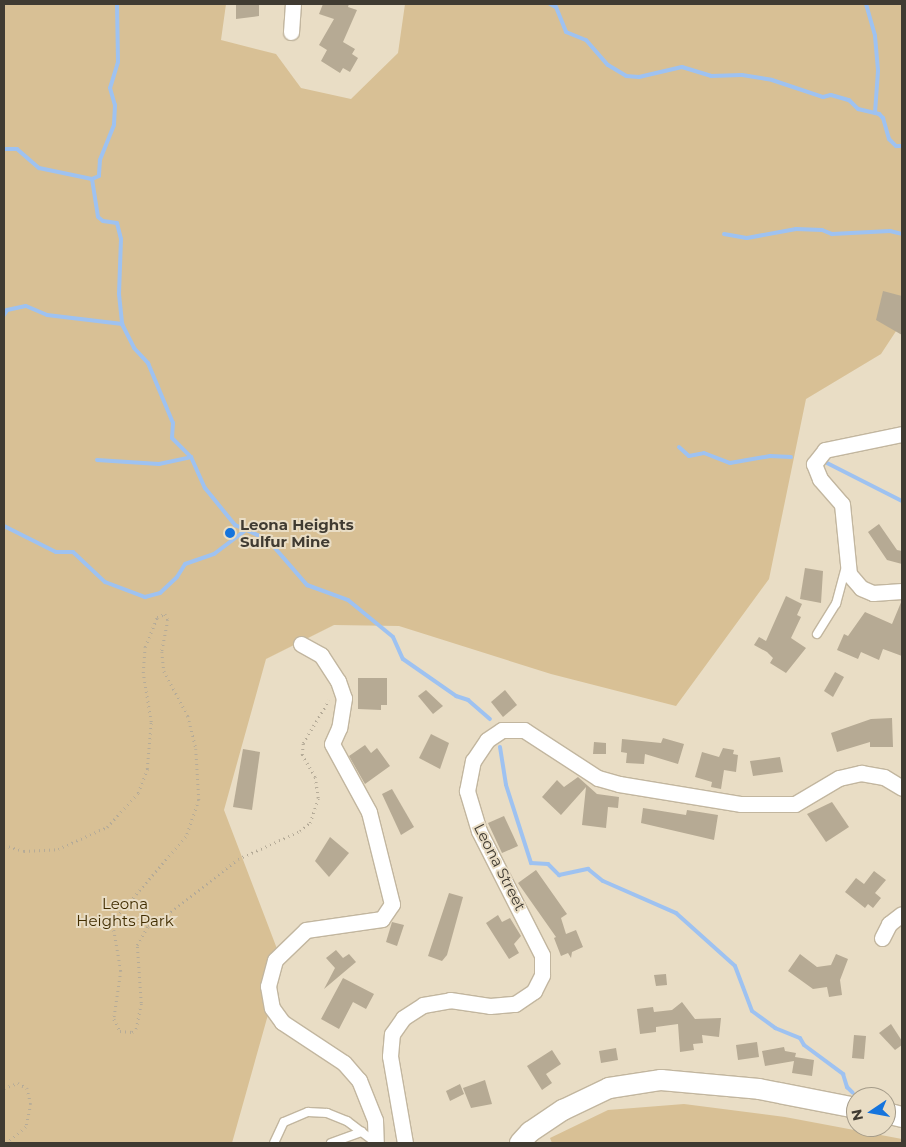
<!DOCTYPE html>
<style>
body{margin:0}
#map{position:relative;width:906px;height:1147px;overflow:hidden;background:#e9ddc5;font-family:Montserrat,sans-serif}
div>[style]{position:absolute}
.green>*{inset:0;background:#d8c095}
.stream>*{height:4px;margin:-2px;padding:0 2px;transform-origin:2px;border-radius:2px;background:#9ec2f1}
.building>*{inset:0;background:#b6aa94}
.path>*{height:2.5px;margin-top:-1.25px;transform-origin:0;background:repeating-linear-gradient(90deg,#b5ab98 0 1px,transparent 0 5px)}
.roads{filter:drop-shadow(1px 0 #c2b69f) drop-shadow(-1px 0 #c2b69f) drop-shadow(0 1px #c2b69f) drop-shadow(0 -1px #c2b69f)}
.lane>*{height:8px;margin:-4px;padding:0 4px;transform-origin:4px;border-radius:4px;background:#fff}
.street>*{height:15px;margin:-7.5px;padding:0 7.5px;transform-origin:7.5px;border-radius:7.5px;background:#fff}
.secondary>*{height:20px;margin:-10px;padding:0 10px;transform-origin:10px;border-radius:10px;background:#fff}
.dots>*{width:14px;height:14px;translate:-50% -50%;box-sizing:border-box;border:2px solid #e9ddc5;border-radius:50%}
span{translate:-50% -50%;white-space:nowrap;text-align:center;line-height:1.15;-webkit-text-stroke:4px #e9ddc5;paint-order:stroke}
.poi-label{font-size:15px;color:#403b32;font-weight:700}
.left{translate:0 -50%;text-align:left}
.street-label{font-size:15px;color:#403b32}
.park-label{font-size:15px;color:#412d00}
.frame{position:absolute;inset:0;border:5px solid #403b32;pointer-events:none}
.north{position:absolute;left:846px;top:1087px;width:50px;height:50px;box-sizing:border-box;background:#e9ddc5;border:1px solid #a59c8a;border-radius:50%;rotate:258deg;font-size:14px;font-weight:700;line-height:20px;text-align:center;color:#403b32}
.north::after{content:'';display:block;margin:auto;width:18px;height:22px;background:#1574dd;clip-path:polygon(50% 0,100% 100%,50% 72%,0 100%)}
</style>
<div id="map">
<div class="green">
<div style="clip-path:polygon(4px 4px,226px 4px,221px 40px,276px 54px,301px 88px,351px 99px,398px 53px,405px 4px,902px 4px,902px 322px,881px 354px,806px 399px,769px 579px,676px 706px,551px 674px,399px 626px,334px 625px,266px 659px,224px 810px,279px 954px,271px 1004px,232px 1143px,4px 1143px)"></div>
<div style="clip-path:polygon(684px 1104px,785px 1117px,902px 1139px,902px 1143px,552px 1143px,550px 1138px,608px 1110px)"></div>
</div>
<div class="stream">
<div style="left:117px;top:4px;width:58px;rotate:89deg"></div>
<div style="left:118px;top:62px;width:27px;rotate:107deg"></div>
<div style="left:110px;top:88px;width:18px;rotate:74deg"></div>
<div style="left:115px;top:105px;width:20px;rotate:93deg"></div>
<div style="left:114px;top:125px;width:38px;rotate:112deg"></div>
<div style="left:100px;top:160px;width:16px;rotate:94deg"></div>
<div style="left:99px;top:176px;width:8px;rotate:157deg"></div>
<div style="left:92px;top:179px;width:38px;rotate:81deg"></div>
<div style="left:98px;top:217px;width:6px;rotate:39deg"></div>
<div style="left:103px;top:221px;width:14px;rotate:8deg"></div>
<div style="left:117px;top:223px;width:16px;rotate:76deg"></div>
<div style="left:121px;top:239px;width:55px;rotate:92.1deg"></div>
<div style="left:119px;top:294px;width:30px;rotate:84deg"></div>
<div style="left:122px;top:324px;width:27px;rotate:63deg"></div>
<div style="left:134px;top:348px;width:21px;rotate:47deg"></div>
<div style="left:148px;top:363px;width:65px;rotate:67.4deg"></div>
<div style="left:173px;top:423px;width:15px;rotate:94deg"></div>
<div style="left:172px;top:438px;width:27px;rotate:45deg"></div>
<div style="left:191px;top:457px;width:34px;rotate:66deg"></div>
<div style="left:205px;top:488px;width:48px;rotate:51deg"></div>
<div style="left:235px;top:525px;width:36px;rotate:24deg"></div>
<div style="left:268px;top:540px;width:60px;rotate:49.1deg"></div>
<div style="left:307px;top:585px;width:44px;rotate:20.1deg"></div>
<div style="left:348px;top:600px;width:58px;rotate:39.4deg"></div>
<div style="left:393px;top:637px;width:24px;rotate:66deg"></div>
<div style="left:403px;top:659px;width:65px;rotate:34.9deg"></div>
<div style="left:456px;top:696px;width:13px;rotate:18deg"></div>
<div style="left:468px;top:700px;width:29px;rotate:41deg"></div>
<div style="left:550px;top:4px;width:7px;rotate:27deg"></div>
<div style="left:556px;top:7px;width:27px;rotate:68deg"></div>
<div style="left:566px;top:32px;width:22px;rotate:22deg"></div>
<div style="left:586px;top:40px;width:33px;rotate:49deg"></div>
<div style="left:608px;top:65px;width:21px;rotate:31deg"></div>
<div style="left:626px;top:76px;width:13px;rotate:4deg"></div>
<div style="left:639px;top:77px;width:44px;rotate:-13.1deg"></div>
<div style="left:682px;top:67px;width:30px;rotate:17deg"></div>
<div style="left:711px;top:76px;width:31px;rotate:-2deg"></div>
<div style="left:742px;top:75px;width:30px;rotate:9deg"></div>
<div style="left:772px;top:80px;width:54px;rotate:18.4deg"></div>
<div style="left:823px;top:97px;width:8px;rotate:-14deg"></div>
<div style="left:831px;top:95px;width:19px;rotate:16deg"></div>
<div style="left:849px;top:100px;width:13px;rotate:45deg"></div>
<div style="left:858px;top:109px;width:22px;rotate:13deg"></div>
<div style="left:879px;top:114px;width:6px;rotate:45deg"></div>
<div style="left:883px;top:118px;width:22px;rotate:74deg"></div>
<div style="left:889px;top:139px;width:10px;rotate:45deg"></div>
<div style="left:896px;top:146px;width:6px"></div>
<div style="left:866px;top:4px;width:33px;rotate:74deg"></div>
<div style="left:875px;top:36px;width:35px;rotate:85deg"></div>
<div style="left:878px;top:71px;width:42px;rotate:94.1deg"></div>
<div style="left:4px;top:149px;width:13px"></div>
<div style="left:17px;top:149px;width:29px;rotate:41deg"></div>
<div style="left:39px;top:168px;width:54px;rotate:11.7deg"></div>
<div style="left:724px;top:234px;width:23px;rotate:10deg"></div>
<div style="left:747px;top:238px;width:50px;rotate:-10.4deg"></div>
<div style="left:796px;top:229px;width:26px;rotate:2deg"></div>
<div style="left:822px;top:230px;width:11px;rotate:22deg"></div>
<div style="left:832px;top:234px;width:58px;rotate:-3deg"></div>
<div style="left:890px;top:231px;width:12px;rotate:14deg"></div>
<div style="left:4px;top:315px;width:6px;rotate:-59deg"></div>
<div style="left:7px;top:310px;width:19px;rotate:-12deg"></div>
<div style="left:26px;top:306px;width:23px;rotate:23deg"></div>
<div style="left:47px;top:315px;width:76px;rotate:6.8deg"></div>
<div style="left:679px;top:447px;width:13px;rotate:42deg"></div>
<div style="left:689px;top:456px;width:15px;rotate:-11deg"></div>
<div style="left:704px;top:453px;width:28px;rotate:21deg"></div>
<div style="left:730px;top:463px;width:41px;rotate:-9.9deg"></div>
<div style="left:770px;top:456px;width:21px;rotate:3deg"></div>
<div style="left:97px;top:460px;width:62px;rotate:3.7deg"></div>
<div style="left:159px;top:464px;width:33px;rotate:-12deg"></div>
<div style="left:827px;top:463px;width:84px;rotate:26.9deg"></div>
<div style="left:4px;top:526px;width:58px;rotate:26.6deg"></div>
<div style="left:56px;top:552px;width:17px"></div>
<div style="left:73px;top:552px;width:44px;rotate:43.2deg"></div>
<div style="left:105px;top:582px;width:43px;rotate:20.6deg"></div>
<div style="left:145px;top:597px;width:16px;rotate:-15deg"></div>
<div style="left:160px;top:593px;width:23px;rotate:-43deg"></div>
<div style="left:177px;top:577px;width:15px;rotate:-58deg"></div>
<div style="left:185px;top:564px;width:31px;rotate:-19deg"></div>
<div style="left:214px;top:554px;width:38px;rotate:-37deg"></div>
<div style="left:500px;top:747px;width:38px;rotate:81deg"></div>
<div style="left:506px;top:785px;width:82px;rotate:72.2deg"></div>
<div style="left:531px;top:863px;width:17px;rotate:3deg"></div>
<div style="left:548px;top:864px;width:16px;rotate:45deg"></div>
<div style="left:559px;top:875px;width:30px;rotate:-12deg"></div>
<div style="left:588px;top:869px;width:19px;rotate:39deg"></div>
<div style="left:603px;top:881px;width:80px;rotate:23.7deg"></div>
<div style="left:676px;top:913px;width:79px;rotate:41.9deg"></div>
<div style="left:735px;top:966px;width:48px;rotate:69.3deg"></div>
<div style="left:752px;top:1011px;width:29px;rotate:36deg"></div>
<div style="left:775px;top:1028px;width:27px;rotate:22deg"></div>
<div style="left:800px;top:1038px;width:8px;rotate:60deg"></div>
<div style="left:804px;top:1045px;width:49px;rotate:36.6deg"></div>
<div style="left:843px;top:1074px;width:14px;rotate:73deg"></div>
<div style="left:847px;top:1087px;width:8px;rotate:45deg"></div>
</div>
<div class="building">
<div style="clip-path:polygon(236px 4px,259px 4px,259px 16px,236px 19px)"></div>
<div style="clip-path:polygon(323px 4px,349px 4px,348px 7px,357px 10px,343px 42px,355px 49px,352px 54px,358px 58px,350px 72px,343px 68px,340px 73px,321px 61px,327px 50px,319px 45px,334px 19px,319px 14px)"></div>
<div style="clip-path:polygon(883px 291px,902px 296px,902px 335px,876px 320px)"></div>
<div style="clip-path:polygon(879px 524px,897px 550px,902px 551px,902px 564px,887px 560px,868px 532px)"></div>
<div style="clip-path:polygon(805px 568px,823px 571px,821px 603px,800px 599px)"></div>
<div style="clip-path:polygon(786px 596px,802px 604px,797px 615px,801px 617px,791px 638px,806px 648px,786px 673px,770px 663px,773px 658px,767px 652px,754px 645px,759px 637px,766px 641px)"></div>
<div style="clip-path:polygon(902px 600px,902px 656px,883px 649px,879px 660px,861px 652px,858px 659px,837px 650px,844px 634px,848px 636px,865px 612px,892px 624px)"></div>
<div style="clip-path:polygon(835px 672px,844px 677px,833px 697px,824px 691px)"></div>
<div style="clip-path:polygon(358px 678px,387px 678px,387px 705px,381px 705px,381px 710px,358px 709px)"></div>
<div style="clip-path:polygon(426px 690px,443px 706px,433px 714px,418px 696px)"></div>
<div style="clip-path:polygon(505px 690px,517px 705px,503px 717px,491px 702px)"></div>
<div style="clip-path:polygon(892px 718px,893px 747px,870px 747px,870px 742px,837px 752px,831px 733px,871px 719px)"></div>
<div style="clip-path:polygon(431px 734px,449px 743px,440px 769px,419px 758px)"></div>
<div style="clip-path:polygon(663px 738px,684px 744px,678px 764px,645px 754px,644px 764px,626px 763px,627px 753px,621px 752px,622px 739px,661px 743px)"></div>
<div style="clip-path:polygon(594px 742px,606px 743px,606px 754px,593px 754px)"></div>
<div style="clip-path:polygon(365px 745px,371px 753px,377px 748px,390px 766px,365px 784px,349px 756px)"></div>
<div style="clip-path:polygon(723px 748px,734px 750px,733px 754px,738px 755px,736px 772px,724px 770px,721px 789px,711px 787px,712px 782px,695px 777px,702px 752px,719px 757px)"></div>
<div style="clip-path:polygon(243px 749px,260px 752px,252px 810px,233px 807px)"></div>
<div style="clip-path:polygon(780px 757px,783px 772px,753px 776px,750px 761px)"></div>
<div style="clip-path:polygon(578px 777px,597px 794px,619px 797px,618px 808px,608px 807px,606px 828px,582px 825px,586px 787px,561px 815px,542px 797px,557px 780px,564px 787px)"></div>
<div style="clip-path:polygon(392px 789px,414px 827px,401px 835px,382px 794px)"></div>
<div style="clip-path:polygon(832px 802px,849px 827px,826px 842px,807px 814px)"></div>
<div style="clip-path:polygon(643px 808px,686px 815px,687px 810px,718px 815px,714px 840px,641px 823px)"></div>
<div style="clip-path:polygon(504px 816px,518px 846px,502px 853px,488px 823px)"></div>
<div style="clip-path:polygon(330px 837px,349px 853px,329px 877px,315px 861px)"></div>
<div style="clip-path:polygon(536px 870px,567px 914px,561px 918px,566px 934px,576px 930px,583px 947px,572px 952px,571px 958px,568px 953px,561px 956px,554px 938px,556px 937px,518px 883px)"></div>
<div style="clip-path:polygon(874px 871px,886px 880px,875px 893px,881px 898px,873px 908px,868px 904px,865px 908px,845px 892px,856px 878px,864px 884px)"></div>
<div style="clip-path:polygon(449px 893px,463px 897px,447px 955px,442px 961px,428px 956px)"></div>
<div style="clip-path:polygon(498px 915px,502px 922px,510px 918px,521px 936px,514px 944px,519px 953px,509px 959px,486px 923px)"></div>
<div style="clip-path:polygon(392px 922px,404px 925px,397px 946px,386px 942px)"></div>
<div style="clip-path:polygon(336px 950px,343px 958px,349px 954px,356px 962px,324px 989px,335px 968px,326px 958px)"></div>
<div style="clip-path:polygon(800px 954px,817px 967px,831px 965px,836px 954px,848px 959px,840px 980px,842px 995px,829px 997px,827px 987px,813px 989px,788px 971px)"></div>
<div style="clip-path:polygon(666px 974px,667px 985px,656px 986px,654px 975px)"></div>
<div style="clip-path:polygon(343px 978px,374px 994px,366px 1009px,353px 1002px,339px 1029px,321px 1019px)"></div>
<div style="clip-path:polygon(682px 1002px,695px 1019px,721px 1018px,719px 1037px,702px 1035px,703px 1043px,693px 1044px,694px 1050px,680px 1052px,678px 1024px,656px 1027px,656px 1032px,640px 1034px,637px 1009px,653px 1007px,654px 1012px,672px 1010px)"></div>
<div style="clip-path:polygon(891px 1024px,902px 1041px,902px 1045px,895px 1050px,879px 1033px)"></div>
<div style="clip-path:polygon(854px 1035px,866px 1036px,864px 1059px,852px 1058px)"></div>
<div style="clip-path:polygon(757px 1042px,759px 1057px,738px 1060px,736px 1045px)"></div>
<div style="clip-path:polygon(784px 1047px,785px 1051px,796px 1053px,795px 1057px,814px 1060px,812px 1076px,792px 1073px,794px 1061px,765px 1066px,762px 1051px)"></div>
<div style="clip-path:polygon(616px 1048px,618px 1060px,601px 1063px,599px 1051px)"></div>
<div style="clip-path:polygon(552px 1050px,561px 1064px,546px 1074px,552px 1083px,542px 1090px,527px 1066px)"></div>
<div style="clip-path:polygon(485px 1080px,492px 1104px,471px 1108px,463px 1088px)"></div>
<div style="clip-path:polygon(460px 1084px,464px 1094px,450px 1101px,446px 1091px)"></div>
</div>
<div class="path">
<div style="left:4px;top:845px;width:21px;rotate:17deg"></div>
<div style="left:24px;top:851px;width:34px;rotate:-3deg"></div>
<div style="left:58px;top:849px;width:54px;rotate:-24.2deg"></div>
<div style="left:107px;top:827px;width:46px;rotate:-47.6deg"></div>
<div style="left:138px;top:793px;width:26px;rotate:-69deg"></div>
<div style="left:147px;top:769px;width:47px;rotate:-85.1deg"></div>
<div style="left:151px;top:722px;width:50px;rotate:-99.3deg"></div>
<div style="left:143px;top:673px;width:26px;rotate:-86deg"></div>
<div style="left:145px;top:647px;width:32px;rotate:-68deg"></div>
<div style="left:157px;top:617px;width:9px;rotate:-21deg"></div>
<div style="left:165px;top:614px;width:7px;rotate:63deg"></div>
<div style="left:168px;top:620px;width:33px;rotate:101deg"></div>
<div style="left:162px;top:652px;width:19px;rotate:84deg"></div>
<div style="left:164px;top:671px;width:51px;rotate:61.9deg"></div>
<div style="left:188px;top:716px;width:34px;rotate:76deg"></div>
<div style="left:196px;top:749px;width:51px;rotate:86.6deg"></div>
<div style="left:199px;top:800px;width:39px;rotate:109deg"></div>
<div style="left:186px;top:837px;width:106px;rotate:130.8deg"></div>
<div style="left:117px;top:917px;width:13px;rotate:103deg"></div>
<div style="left:114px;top:930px;width:42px;rotate:80.3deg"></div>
<div style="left:121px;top:971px;width:49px;rotate:98.3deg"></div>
<div style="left:114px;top:1019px;width:13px;rotate:63deg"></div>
<div style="left:120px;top:1031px;width:12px;rotate:5deg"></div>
<div style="left:132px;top:1032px;width:5px;rotate:-37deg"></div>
<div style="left:136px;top:1029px;width:26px;rotate:-79deg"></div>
<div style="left:141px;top:1003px;width:58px;rotate:-93.9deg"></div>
<div style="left:137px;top:945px;width:22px;rotate:-60deg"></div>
<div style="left:148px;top:926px;width:17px;rotate:-28deg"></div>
<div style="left:163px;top:918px;width:95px;rotate:-38.2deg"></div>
<div style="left:238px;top:859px;width:68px;rotate:-24.3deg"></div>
<div style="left:300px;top:831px;width:13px;rotate:-39deg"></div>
<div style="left:310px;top:823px;width:26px;rotate:-72deg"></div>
<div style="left:318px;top:798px;width:21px;rotate:-98deg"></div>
<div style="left:315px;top:777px;width:26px;rotate:-121deg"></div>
<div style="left:302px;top:755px;width:12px;rotate:-85deg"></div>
<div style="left:303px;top:743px;width:50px;rotate:-58.8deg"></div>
<div style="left:4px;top:1088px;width:15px;rotate:-20deg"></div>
<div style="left:18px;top:1083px;width:10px;rotate:29deg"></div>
<div style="left:27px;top:1088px;width:16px;rotate:76deg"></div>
<div style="left:31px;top:1104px;width:24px;rotate:102deg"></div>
<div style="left:26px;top:1127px;width:25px;rotate:140deg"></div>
</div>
<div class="roads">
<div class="lane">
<div style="left:817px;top:634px;width:36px;rotate:-58deg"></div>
<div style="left:836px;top:604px;width:34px;rotate:-75deg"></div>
<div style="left:274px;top:1143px;width:23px;rotate:-65deg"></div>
<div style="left:284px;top:1122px;width:26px;rotate:-23deg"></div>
<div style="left:308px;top:1112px;width:19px;rotate:3deg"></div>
<div style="left:327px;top:1113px;width:22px;rotate:22deg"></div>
<div style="left:347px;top:1121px;width:36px;rotate:37deg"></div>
<div style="left:331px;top:1143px;width:33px;rotate:-20deg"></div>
</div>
<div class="street">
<div style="left:291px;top:32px;width:28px;rotate:-86deg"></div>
<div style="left:902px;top:434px;width:79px;rotate:168.3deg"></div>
<div style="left:825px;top:450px;width:18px;rotate:128deg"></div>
<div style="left:814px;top:464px;width:16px;rotate:68deg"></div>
<div style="left:820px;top:479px;width:33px;rotate:49deg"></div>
<div style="left:842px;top:504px;width:70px;rotate:84.3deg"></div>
<div style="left:849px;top:574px;width:18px;rotate:49deg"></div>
<div style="left:861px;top:588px;width:13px;rotate:23deg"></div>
<div style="left:873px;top:593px;width:29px;rotate:-4deg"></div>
<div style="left:301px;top:644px;width:23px;rotate:29deg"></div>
<div style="left:321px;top:655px;width:31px;rotate:57deg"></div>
<div style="left:338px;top:681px;width:18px;rotate:71deg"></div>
<div style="left:344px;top:698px;width:30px;rotate:99deg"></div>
<div style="left:339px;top:728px;width:17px;rotate:114deg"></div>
<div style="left:332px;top:744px;width:77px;rotate:61.4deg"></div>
<div style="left:369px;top:812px;width:95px;rotate:76deg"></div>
<div style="left:392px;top:904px;width:18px;rotate:124deg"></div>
<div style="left:382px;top:919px;width:77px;rotate:171.8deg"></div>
<div style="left:306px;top:930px;width:43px;rotate:135.9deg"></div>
<div style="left:275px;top:960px;width:27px;rotate:105deg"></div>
<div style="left:268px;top:986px;width:22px;rotate:80deg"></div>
<div style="left:272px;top:1008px;width:17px;rotate:54deg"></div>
<div style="left:282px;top:1022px;width:74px;rotate:33.5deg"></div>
<div style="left:344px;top:1063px;width:23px;rotate:49deg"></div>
<div style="left:359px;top:1080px;width:43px;rotate:68.2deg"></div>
<div style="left:375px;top:1120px;width:23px;rotate:88deg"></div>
<div style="left:882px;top:938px;width:16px;rotate:-63deg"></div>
<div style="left:889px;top:924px;width:16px;rotate:-38deg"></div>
<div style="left:405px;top:1143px;width:88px;rotate:-99.8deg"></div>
<div style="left:390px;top:1056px;width:22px;rotate:-85deg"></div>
<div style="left:392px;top:1034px;width:19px;rotate:-55deg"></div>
<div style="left:403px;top:1018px;width:24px;rotate:-33deg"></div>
<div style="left:423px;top:1005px;width:27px;rotate:-10deg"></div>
<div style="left:450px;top:1000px;width:40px;rotate:8.5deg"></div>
<div style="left:490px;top:1006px;width:25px;rotate:-5deg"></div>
<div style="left:515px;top:1004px;width:23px;rotate:-34deg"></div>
<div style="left:534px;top:991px;width:18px;rotate:-63deg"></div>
<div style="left:542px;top:975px;width:20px;rotate:-90deg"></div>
<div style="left:542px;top:955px;width:139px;rotate:-116.9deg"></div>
<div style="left:479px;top:831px;width:42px;rotate:-106.7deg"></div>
<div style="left:467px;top:791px;width:31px;rotate:-79deg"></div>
<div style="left:473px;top:761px;width:25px;rotate:-56deg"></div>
<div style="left:487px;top:740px;width:18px;rotate:-34deg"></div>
<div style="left:502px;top:730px;width:22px"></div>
<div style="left:524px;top:730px;width:88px;rotate:33deg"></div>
<div style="left:598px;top:778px;width:22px;rotate:16deg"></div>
<div style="left:619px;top:784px;width:124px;rotate:9.3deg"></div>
<div style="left:741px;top:804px;width:54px"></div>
<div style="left:795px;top:804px;width:51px;rotate:-30.6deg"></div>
<div style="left:839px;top:778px;width:23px;rotate:-13deg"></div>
<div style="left:861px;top:773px;width:23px;rotate:10deg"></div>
<div style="left:884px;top:777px;width:21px;rotate:31deg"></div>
</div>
<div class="secondary">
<div style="left:886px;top:1113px;width:16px;rotate:14deg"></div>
<div style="left:520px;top:1143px;width:15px;rotate:-48deg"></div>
<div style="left:530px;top:1132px;width:40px;rotate:-34deg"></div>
<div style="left:563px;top:1110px;width:51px;rotate:-25.6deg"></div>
<div style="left:609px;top:1088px;width:53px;rotate:-8.7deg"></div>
<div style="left:661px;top:1080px;width:98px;rotate:5.2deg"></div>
<div style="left:759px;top:1089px;width:99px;rotate:11.1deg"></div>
</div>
</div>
<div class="dots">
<div style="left:230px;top:533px;background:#1574dd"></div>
</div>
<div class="poi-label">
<span class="left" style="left:240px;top:533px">Leona Heights<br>Sulfur Mine</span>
</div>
<div class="street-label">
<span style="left:500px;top:867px;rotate:63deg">Leona Street</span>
</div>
<div class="park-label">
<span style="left:125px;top:912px">Leona<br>Heights Park</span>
</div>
<div class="frame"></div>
<div class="north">N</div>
</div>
